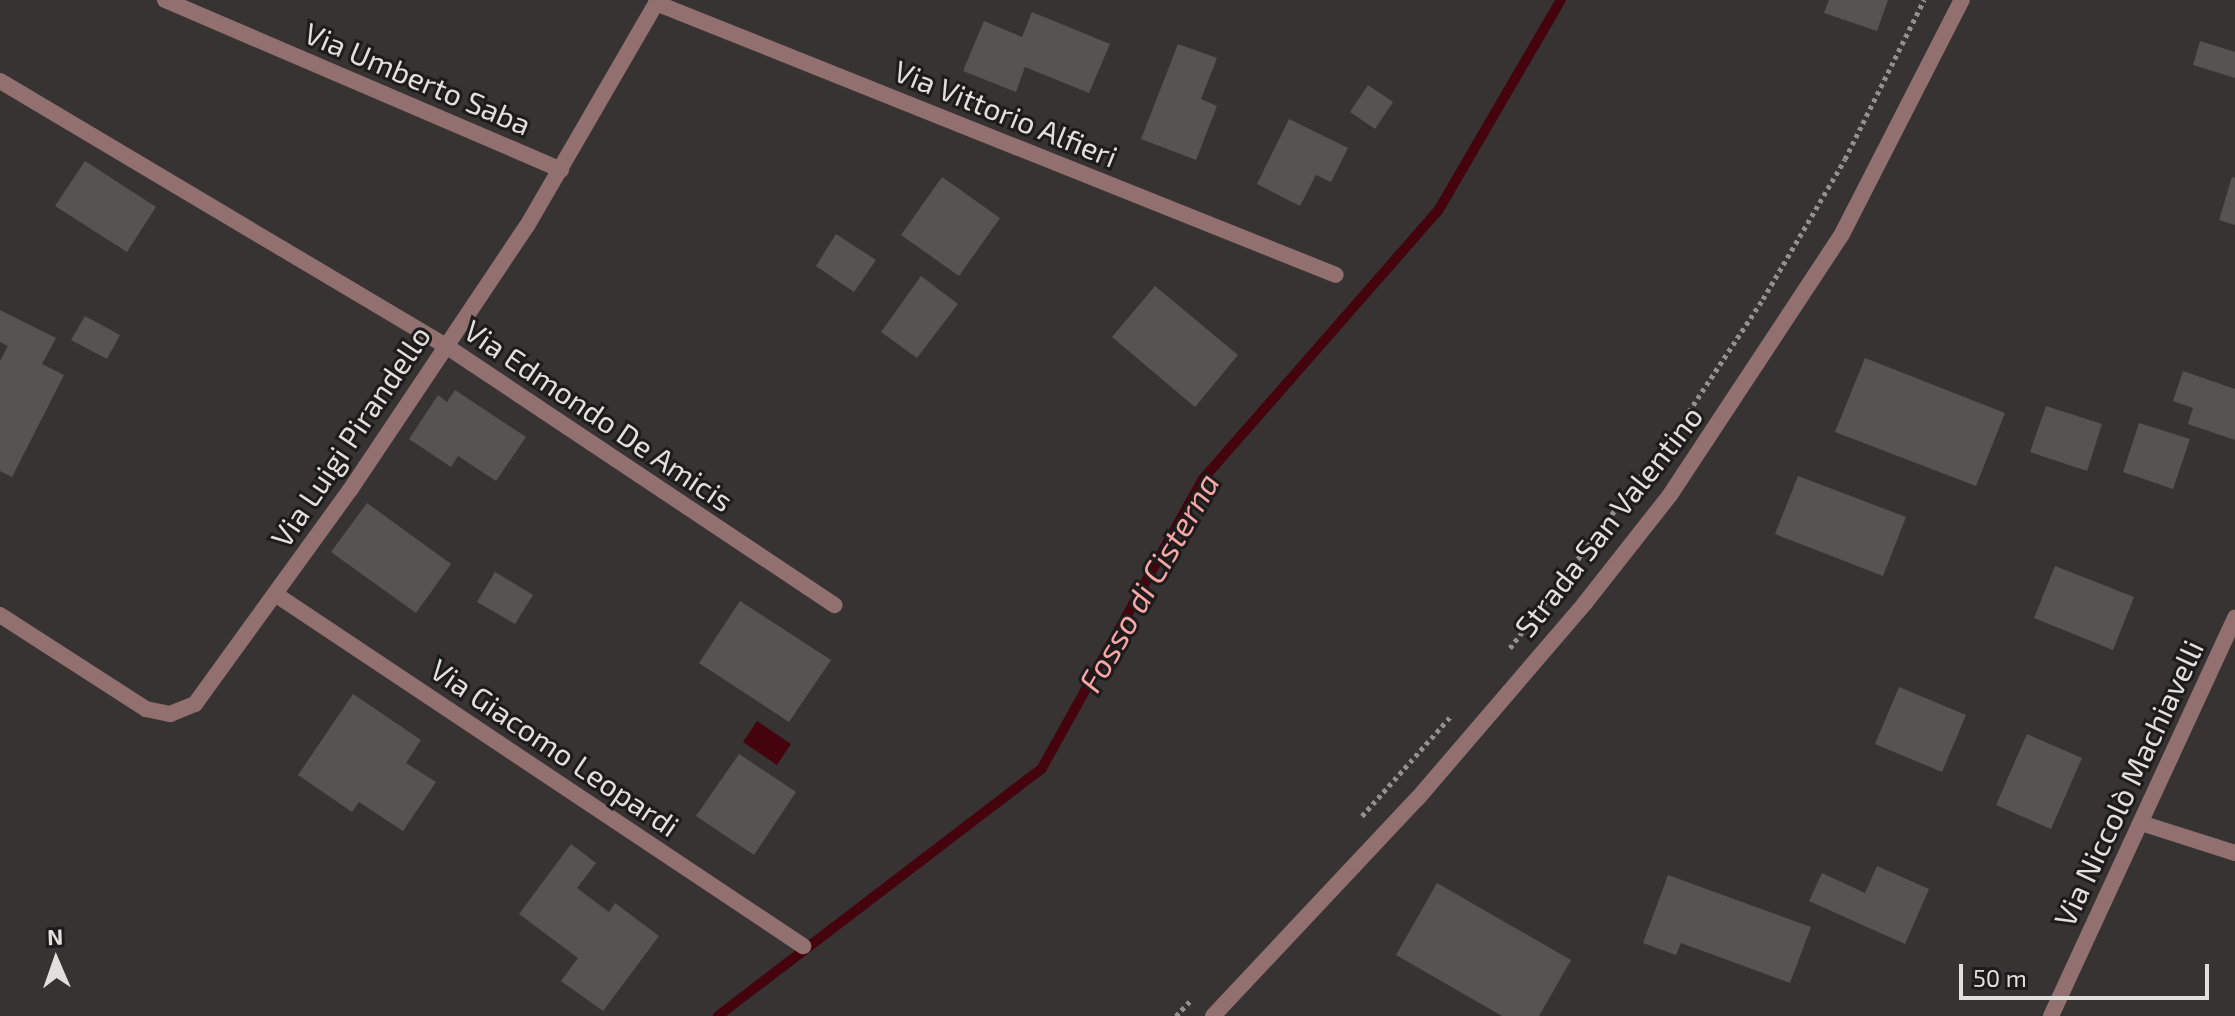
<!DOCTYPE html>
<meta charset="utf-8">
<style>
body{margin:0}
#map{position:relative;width:2235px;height:1016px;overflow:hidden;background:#373333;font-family:"Exo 2",sans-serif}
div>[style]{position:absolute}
.water>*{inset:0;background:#44030d}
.stream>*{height:10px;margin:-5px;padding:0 5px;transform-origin:5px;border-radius:5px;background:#44030d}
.building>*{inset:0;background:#575353}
.path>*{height:5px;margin-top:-2.5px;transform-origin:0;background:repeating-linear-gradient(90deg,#939090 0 4px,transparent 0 8px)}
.street>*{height:16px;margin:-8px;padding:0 8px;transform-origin:8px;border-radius:8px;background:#92706f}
span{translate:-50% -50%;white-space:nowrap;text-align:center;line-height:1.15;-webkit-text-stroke:6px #1d1b1b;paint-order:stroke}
.street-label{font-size:30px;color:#e2dfdf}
.water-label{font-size:32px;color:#faa6a5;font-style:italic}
.north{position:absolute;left:16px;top:920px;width:80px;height:80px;-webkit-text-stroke:6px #1d1b1b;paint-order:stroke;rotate:358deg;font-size:22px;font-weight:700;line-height:32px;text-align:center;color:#e2dfdf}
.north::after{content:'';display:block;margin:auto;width:28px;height:36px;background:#e2dfdf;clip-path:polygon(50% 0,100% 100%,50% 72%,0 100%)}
.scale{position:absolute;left:1959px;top:964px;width:250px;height:36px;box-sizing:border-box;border:4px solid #e2dfdf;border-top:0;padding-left:10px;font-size:24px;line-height:28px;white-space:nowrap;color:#e2dfdf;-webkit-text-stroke:6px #1d1b1b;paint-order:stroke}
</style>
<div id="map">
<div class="water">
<div style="clip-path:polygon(757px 721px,791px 744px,777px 765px,743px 742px)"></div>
</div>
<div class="stream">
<div style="left:718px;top:1016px;width:408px;rotate:-37.4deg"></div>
<div style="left:1042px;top:768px;width:331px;rotate:-60.9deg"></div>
<div style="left:1203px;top:479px;width:356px;rotate:-48.8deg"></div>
<div style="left:1438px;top:211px;width:244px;rotate:-59.8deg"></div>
</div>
<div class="building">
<div style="clip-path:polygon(1829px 0,1888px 0,1877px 31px,1824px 13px)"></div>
<div style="clip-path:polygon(1032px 12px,1110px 44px,1089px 93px,1025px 67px,1016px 92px,963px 71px,984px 21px,1022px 37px)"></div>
<div style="clip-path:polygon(2200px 41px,2235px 52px,2235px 78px,2193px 65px)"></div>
<div style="clip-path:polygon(1178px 44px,1217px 58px,1201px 99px,1217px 106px,1196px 160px,1141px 139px)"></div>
<div style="clip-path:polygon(1368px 85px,1393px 102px,1375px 129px,1350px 112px)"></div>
<div style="clip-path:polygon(1289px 119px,1348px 148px,1331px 182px,1316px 175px,1300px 206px,1257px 184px)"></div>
<div style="clip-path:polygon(85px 161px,156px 207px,127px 252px,55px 206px)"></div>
<div style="clip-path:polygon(942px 177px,1000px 218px,959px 276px,901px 235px)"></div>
<div style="clip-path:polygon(2232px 177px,2235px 178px,2235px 225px,2219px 220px)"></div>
<div style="clip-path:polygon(836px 234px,876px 260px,854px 292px,816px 266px)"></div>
<div style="clip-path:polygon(921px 276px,958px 304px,917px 358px,881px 332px)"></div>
<div style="clip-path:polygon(1155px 286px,1238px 355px,1195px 407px,1112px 337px)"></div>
<div style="clip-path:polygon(0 310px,56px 338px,42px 364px,64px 375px,12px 477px,0 471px,0 361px,8px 346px,0 342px)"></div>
<div style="clip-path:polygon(85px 316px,120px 335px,107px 359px,71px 340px)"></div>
<div style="clip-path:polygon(1865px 358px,2005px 413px,1976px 486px,1835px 432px)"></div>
<div style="clip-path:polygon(2183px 371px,2235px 389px,2235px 440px,2188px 424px,2193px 408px,2173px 401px)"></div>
<div style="clip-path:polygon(455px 390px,526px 437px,496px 481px,458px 456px,451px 467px,409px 439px,438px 395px,447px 402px)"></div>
<div style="clip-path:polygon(2046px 406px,2102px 424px,2087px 471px,2030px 452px)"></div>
<div style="clip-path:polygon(2139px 423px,2190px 439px,2173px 489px,2123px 472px)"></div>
<div style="clip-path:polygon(1798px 476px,1906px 517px,1883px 576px,1775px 534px)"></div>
<div style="clip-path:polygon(367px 503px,451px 564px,416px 613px,331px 552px)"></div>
<div style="clip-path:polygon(2055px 566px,2134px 597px,2113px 650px,2034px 618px)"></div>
<div style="clip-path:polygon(495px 572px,533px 595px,515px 624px,477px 602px)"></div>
<div style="clip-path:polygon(740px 601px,831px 660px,789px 722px,699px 663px)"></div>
<div style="clip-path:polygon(1899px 687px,1966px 715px,1942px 772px,1875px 744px)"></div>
<div style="clip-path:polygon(353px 694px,421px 740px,406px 763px,436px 782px,403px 831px,359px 802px,352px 812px,298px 775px)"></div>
<div style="clip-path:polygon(2027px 734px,2082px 758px,2051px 829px,1996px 805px)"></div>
<div style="clip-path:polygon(739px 754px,796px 792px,754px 855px,696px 816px)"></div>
<div style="clip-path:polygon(571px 844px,596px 863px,577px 888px,609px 912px,615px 903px,659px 936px,603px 1011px,561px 981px,578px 958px,519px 914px)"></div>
<div style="clip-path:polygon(1877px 866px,1929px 889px,1905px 944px,1809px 901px,1822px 873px,1865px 893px)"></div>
<div style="clip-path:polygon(1668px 875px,1811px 927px,1790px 983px,1681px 943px,1676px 955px,1643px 943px)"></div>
<div style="clip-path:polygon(1437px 883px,1571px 960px,1539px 1016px,1502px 1016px,1396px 955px)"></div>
</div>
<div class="path">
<div style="left:1510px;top:648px;width:280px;rotate:-52.7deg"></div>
<div style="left:1680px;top:425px;width:151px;rotate:-56.6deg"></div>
<div style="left:1763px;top:299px;width:162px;rotate:-59.6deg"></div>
<div style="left:1845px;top:159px;width:178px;rotate:-63.6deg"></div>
<div style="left:1362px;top:816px;width:134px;rotate:-48.3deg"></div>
<div style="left:1176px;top:1016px;width:23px;rotate:-47deg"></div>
</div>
<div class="street">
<div style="left:165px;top:0;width:431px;rotate:23.2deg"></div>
<div style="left:656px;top:3px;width:732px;rotate:21.8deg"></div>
<div style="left:0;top:81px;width:519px;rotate:30.72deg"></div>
<div style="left:446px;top:346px;width:467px;rotate:33.7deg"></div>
<div style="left:275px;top:594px;width:635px;rotate:33.69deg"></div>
<div style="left:0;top:615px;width:174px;rotate:32.8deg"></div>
<div style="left:146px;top:709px;width:25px;rotate:12deg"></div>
<div style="left:170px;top:714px;width:27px;rotate:-22deg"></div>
<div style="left:195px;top:704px;width:264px;rotate:-54.1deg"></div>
<div style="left:350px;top:490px;width:318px;rotate:-56.2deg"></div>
<div style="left:527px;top:226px;width:261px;rotate:-59.9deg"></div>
<div style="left:2141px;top:823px;width:99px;rotate:17.7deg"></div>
<div style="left:1213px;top:1016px;width:299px;rotate:-46.8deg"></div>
<div style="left:1418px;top:798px;width:257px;rotate:-49.4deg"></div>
<div style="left:1585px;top:603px;width:137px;rotate:-51.8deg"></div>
<div style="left:1670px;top:495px;width:310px;rotate:-56.6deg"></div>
<div style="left:1841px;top:236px;width:265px;rotate:-62.9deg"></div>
<div style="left:2051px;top:1016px;width:439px;rotate:-65.2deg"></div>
</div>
<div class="street-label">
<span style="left:418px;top:78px;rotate:23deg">Via Umberto Saba</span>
<span style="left:1006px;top:113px;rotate:22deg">Via Vittorio Alfieri</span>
<span style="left:599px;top:415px;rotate:34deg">Via Edmondo De Amicis</span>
<span style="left:350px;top:436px;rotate:-56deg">Via Luigi Pirandello</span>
<span style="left:1608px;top:521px;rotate:-52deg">Strada San Valentino</span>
<span style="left:555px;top:747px;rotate:34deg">Via Giacomo Leopardi</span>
<span style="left:2128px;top:783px;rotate:-65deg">Via Niccolò Machiavelli</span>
</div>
<div class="water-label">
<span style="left:1148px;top:582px;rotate:-60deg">Fosso di Cisterna</span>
</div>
<div class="north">N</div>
<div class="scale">50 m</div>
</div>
